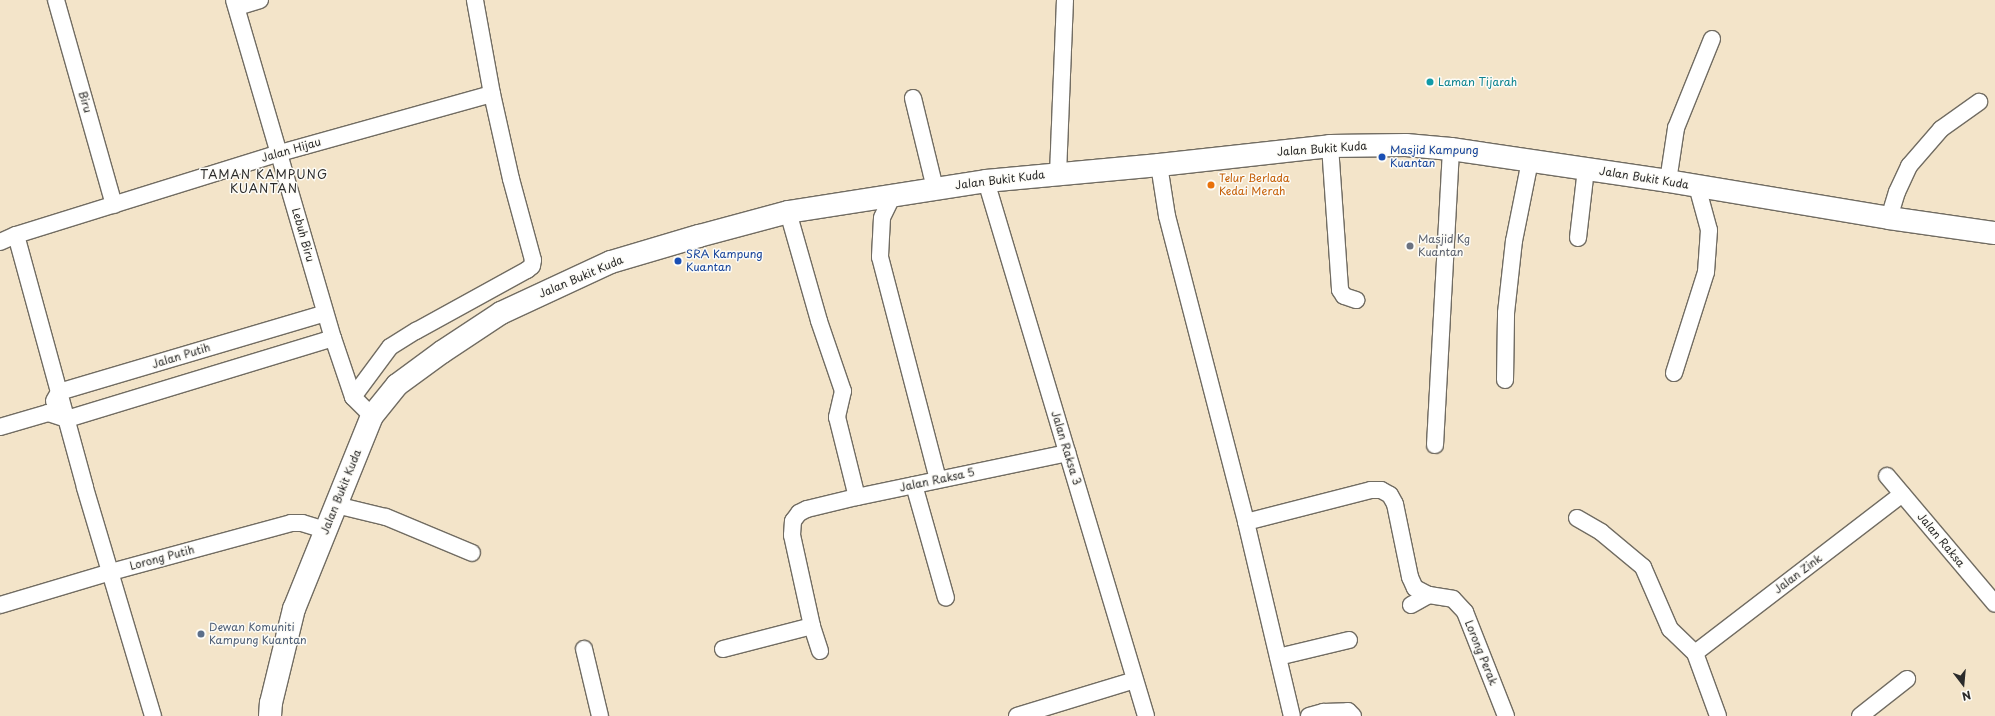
<!DOCTYPE html>
<style>
body{margin:0}
#map{position:relative;width:1995px;height:716px;overflow:hidden;background:#f3e4c9;font-family:"Playpen Sans",sans-serif}
div>[style]{position:absolute}
.roads{filter:drop-shadow(1px 0 #716c62) drop-shadow(-1px 0 #716c62) drop-shadow(0 1px #716c62) drop-shadow(0 -1px #716c62)}
.street>*{height:16px;margin:-8px;padding:0 8px;transform-origin:8px;border-radius:8px;background:#fff}
.secondary>*{height:22px;margin:-11px;padding:0 11px;transform-origin:11px;border-radius:11px;background:#fff}
.dots>*{width:11px;height:11px;translate:-50% -50%;box-sizing:border-box;border:2px solid #fdfcf7;border-radius:50%}
span{translate:-50% -50%;white-space:nowrap;text-align:center;line-height:1.15;-webkit-text-stroke:3px #fdfcf7;paint-order:stroke}
.culture-label{font-size:11px;color:#0d838f}
.left{translate:0 -50%;text-align:left}
.street-label{font-size:11px;color:#2b2b2b}
.transit-label{font-size:11px;color:#164399}
.food-label{font-size:11px;color:#c56008}
.worship-label{font-size:11px;color:#5b616d}
.service-label{font-size:11px;color:#4e5e75}
.neighbourhood-label{font-size:12px;color:#2b2b2b;letter-spacing:1px}
.north{position:absolute;left:1943px;top:664px;width:40px;height:40px;-webkit-text-stroke:3px #fdfcf7;paint-order:stroke;rotate:164deg;font-size:11px;font-weight:700;line-height:16px;text-align:center;color:#2b2b2b}
.north::after{content:'';display:block;margin:auto;width:14px;height:18px;background:#2b2b2b;clip-path:polygon(50% 0,100% 100%,50% 72%,0 100%)}
</style>
<div id="map">
<div class="roads">
<div class="street">
<div style="left:56px;top:0;width:213px;rotate:74.2deg"></div>
<div style="left:234px;top:0;width:352px;rotate:73.7deg"></div>
<div style="left:333px;top:338px;width:62px;rotate:71.3deg"></div>
<div style="left:353px;top:397px;width:27px;rotate:45deg"></div>
<div style="left:237px;top:7px;width:24px;rotate:-17deg"></div>
<div style="left:913px;top:98px;width:93px;rotate:76.3deg"></div>
<div style="left:1330px;top:146px;width:144px;rotate:86deg"></div>
<div style="left:1340px;top:290px;width:7px;rotate:56deg"></div>
<div style="left:1344px;top:296px;width:13px;rotate:18deg"></div>
<div style="left:1159px;top:165px;width:52px;rotate:81.1deg"></div>
<div style="left:1167px;top:216px;width:316px;rotate:75.5deg"></div>
<div style="left:1246px;top:522px;width:199px;rotate:76.7deg"></div>
<div style="left:1058px;top:174px;width:174px;rotate:-87.7deg"></div>
<div style="left:986px;top:181px;width:558px;rotate:73.35deg"></div>
<div style="left:1668px;top:181px;width:54px;rotate:-81.4deg"></div>
<div style="left:1676px;top:128px;width:96px;rotate:-68deg"></div>
<div style="left:893px;top:195px;width:25px;rotate:116deg"></div>
<div style="left:882px;top:218px;width:39px;rotate:93deg"></div>
<div style="left:880px;top:257px;width:230px;rotate:75.4deg"></div>
<div style="left:788px;top:212px;width:113px;rotate:74.1deg"></div>
<div style="left:819px;top:321px;width:74px;rotate:71.1deg"></div>
<div style="left:843px;top:391px;width:27px;rotate:103deg"></div>
<div style="left:837px;top:417px;width:82px;rotate:76deg"></div>
<div style="left:1889px;top:218px;width:27px;rotate:-73deg"></div>
<div style="left:1897px;top:192px;width:29px;rotate:-65deg"></div>
<div style="left:1909px;top:166px;width:49px;rotate:-49.1deg"></div>
<div style="left:1941px;top:129px;width:47px;rotate:-35.4deg"></div>
<div style="left:16px;top:235px;width:262px;rotate:74.7deg"></div>
<div style="left:85px;top:488px;width:238px;rotate:73.4deg"></div>
<div style="left:1578px;top:238px;width:69px;rotate:-83.4deg"></div>
<div style="left:0;top:242px;width:17px;rotate:-24deg"></div>
<div style="left:16px;top:235px;width:276px;rotate:-17.3deg"></div>
<div style="left:280px;top:153px;width:220px;rotate:-15.6deg"></div>
<div style="left:1674px;top:373px;width:106px;rotate:-72.4deg"></div>
<div style="left:1706px;top:272px;width:42px;rotate:-85.9deg"></div>
<div style="left:1709px;top:230px;width:46px;rotate:-105.3deg"></div>
<div style="left:1505px;top:380px;width:67px;rotate:-89.1deg"></div>
<div style="left:1506px;top:313px;width:72px;rotate:-83.7deg"></div>
<div style="left:1514px;top:241px;width:82px;rotate:-78.7deg"></div>
<div style="left:353px;top:397px;width:62px;rotate:-53.5deg"></div>
<div style="left:390px;top:347px;width:31px;rotate:-32deg"></div>
<div style="left:416px;top:331px;width:127px;rotate:-28.8deg"></div>
<div style="left:527px;top:270px;width:6px;rotate:-39deg"></div>
<div style="left:532px;top:266px;width:6px;rotate:-81deg"></div>
<div style="left:533px;top:260px;width:84px;rotate:-105.2deg"></div>
<div style="left:511px;top:179px;width:87px;rotate:-102.6deg"></div>
<div style="left:492px;top:94px;width:96px;rotate:-100.3deg"></div>
<div style="left:54px;top:401px;width:10px;rotate:-61deg"></div>
<div style="left:59px;top:392px;width:277px;rotate:-16.5deg"></div>
<div style="left:0;top:427px;width:50px;rotate:-16.3deg"></div>
<div style="left:48px;top:413px;width:20px;rotate:18deg"></div>
<div style="left:67px;top:419px;width:278px;rotate:-16.9deg"></div>
<div style="left:1435px;top:445px;width:296px;rotate:-86.9deg"></div>
<div style="left:1887px;top:476px;width:167px;rotate:49.8deg"></div>
<div style="left:914px;top:485px;width:117px;rotate:74.2deg"></div>
<div style="left:336px;top:505px;width:51px;rotate:13.5deg"></div>
<div style="left:386px;top:517px;width:93px;rotate:22.7deg"></div>
<div style="left:1577px;top:518px;width:28px;rotate:30deg"></div>
<div style="left:1601px;top:532px;width:55px;rotate:39.8deg"></div>
<div style="left:1643px;top:567px;width:68px;rotate:66.5deg"></div>
<div style="left:1670px;top:629px;width:35px;rotate:44deg"></div>
<div style="left:1695px;top:653px;width:67px;rotate:69.9deg"></div>
<div style="left:1246px;top:522px;width:129px;rotate:-14.4deg"></div>
<div style="left:1371px;top:490px;width:10px"></div>
<div style="left:1381px;top:490px;width:10px;rotate:29deg"></div>
<div style="left:1390px;top:495px;width:10px;rotate:61deg"></div>
<div style="left:1395px;top:504px;width:75px;rotate:78.4deg"></div>
<div style="left:1410px;top:577px;width:12px;rotate:66deg"></div>
<div style="left:1415px;top:588px;width:16px;rotate:27deg"></div>
<div style="left:1429px;top:595px;width:24px;rotate:9deg"></div>
<div style="left:1453px;top:599px;width:18px;rotate:47deg"></div>
<div style="left:1465px;top:612px;width:112px;rotate:68.5deg"></div>
<div style="left:0;top:605px;width:116px;rotate:-16.6deg"></div>
<div style="left:111px;top:572px;width:187px;rotate:-15.2deg"></div>
<div style="left:291px;top:523px;width:11px"></div>
<div style="left:302px;top:523px;width:24px;rotate:17deg"></div>
<div style="left:1411px;top:605px;width:21px;rotate:-29deg"></div>
<div style="left:584px;top:649px;width:69px;rotate:76.6deg"></div>
<div style="left:723px;top:649px;width:92px;rotate:-14.5deg"></div>
<div style="left:820px;top:651px;width:26px;rotate:-108deg"></div>
<div style="left:812px;top:626px;width:93px;rotate:-102.4deg"></div>
<div style="left:792px;top:535px;width:14px;rotate:-86deg"></div>
<div style="left:793px;top:521px;width:10px;rotate:-53deg"></div>
<div style="left:799px;top:513px;width:9px;rotate:-27deg"></div>
<div style="left:807px;top:509px;width:51px;rotate:-13.5deg"></div>
<div style="left:857px;top:497px;width:215px;rotate:-11.8deg"></div>
<div style="left:1695px;top:653px;width:261px;rotate:-37.5deg"></div>
<div style="left:1278px;top:657px;width:73px;rotate:-13.5deg"></div>
<div style="left:1017px;top:716px;width:123px;rotate:-17deg"></div>
<div style="left:1309px;top:716px;width:15px;rotate:-16deg"></div>
<div style="left:1323px;top:712px;width:25px;rotate:-2deg"></div>
<div style="left:1348px;top:711px;width:7px;rotate:45deg"></div>
<div style="left:1860px;top:716px;width:60px;rotate:-38.2deg"></div>
</div>
<div class="secondary">
<div style="left:270px;top:716px;width:13px;rotate:-86deg"></div>
<div style="left:271px;top:703px;width:97px;rotate:-76.3deg"></div>
<div style="left:294px;top:609px;width:208px;rotate:-68deg"></div>
<div style="left:372px;top:416px;width:40px;rotate:-51deg"></div>
<div style="left:397px;top:385px;width:56px;rotate:-36.3deg"></div>
<div style="left:442px;top:352px;width:71px;rotate:-33.5deg"></div>
<div style="left:501px;top:313px;width:121px;rotate:-24.9deg"></div>
<div style="left:611px;top:262px;width:92px;rotate:-16.5deg"></div>
<div style="left:699px;top:236px;width:92px;rotate:-15.1deg"></div>
<div style="left:788px;top:212px;width:200px;rotate:-8.9deg"></div>
<div style="left:986px;top:181px;width:174px;rotate:-5.3deg"></div>
<div style="left:1159px;top:165px;width:172px;rotate:-6.3deg"></div>
<div style="left:1330px;top:146px;width:76px;rotate:-0.8deg"></div>
<div style="left:1406px;top:145px;width:45px;rotate:5.1deg"></div>
<div style="left:1451px;top:149px;width:219px;rotate:8.4deg"></div>
<div style="left:1668px;top:181px;width:224px;rotate:9.5deg"></div>
<div style="left:1889px;top:218px;width:107px;rotate:8.1deg"></div>
</div>
</div>
<div class="dots">
<div style="left:1430px;top:82px;background:#0f9aa8"></div>
<div style="left:1382px;top:157px;background:#1a4fb4"></div>
<div style="left:1211px;top:185px;background:#e8710a"></div>
<div style="left:1410px;top:246px;background:#6b7280"></div>
<div style="left:678px;top:261px;background:#1a4fb4"></div>
<div style="left:201px;top:634px;background:#5c6f8a"></div>
</div>
<div class="culture-label">
<span class="left" style="left:1438px;top:82px">Laman Tijarah</span>
</div>
<div class="street-label">
<span style="left:85px;top:102px;rotate:74deg">Biru</span>
<span style="left:1322px;top:149px;rotate:-4deg">Jalan Bukit Kuda</span>
<span style="left:291px;top:150px;rotate:-16deg">Jalan Hijau</span>
<span style="left:1644px;top:178px;rotate:9deg">Jalan Bukit Kuda</span>
<span style="left:1000px;top:180px;rotate:-7deg">Jalan Bukit Kuda</span>
<span style="left:303px;top:235px;rotate:74deg">Lebuh Biru</span>
<span style="left:581px;top:277px;rotate:-23deg">Jalan Bukit Kuda</span>
<span style="left:181px;top:356px;rotate:-17deg">Jalan Putih</span>
<span style="left:1066px;top:448px;rotate:73deg">Jalan Raksa 3</span>
<span style="left:937px;top:480px;rotate:-12deg">Jalan Raksa 5</span>
<span style="left:341px;top:492px;rotate:-68deg">Jalan Bukit Kuda</span>
<span style="left:1941px;top:540px;rotate:50deg">Jalan Raksa</span>
<span style="left:162px;top:558px;rotate:-15deg">Lorong Putih</span>
<span style="left:1798px;top:574px;rotate:-37deg">Jalan Zink</span>
<span style="left:1481px;top:653px;rotate:68deg">Lorong Perak</span>
</div>
<div class="transit-label">
<span class="left" style="left:1390px;top:157px">Masjid Kampung<br>Kuantan</span>
<span class="left" style="left:686px;top:261px">SRA Kampung<br>Kuantan</span>
</div>
<div class="food-label">
<span class="left" style="left:1219px;top:185px">Telur Berlada<br>Kedai Merah</span>
</div>
<div class="worship-label">
<span class="left" style="left:1418px;top:246px">Masjid Kg<br>Kuantan</span>
</div>
<div class="service-label">
<span class="left" style="left:209px;top:634px">Dewan Komuniti<br>Kampung Kuantan</span>
</div>
<div class="neighbourhood-label">
<span style="left:264px;top:182px">TAMAN KAMPUNG<br>KUANTAN</span>
</div>
<div class="north">N</div>
</div>
